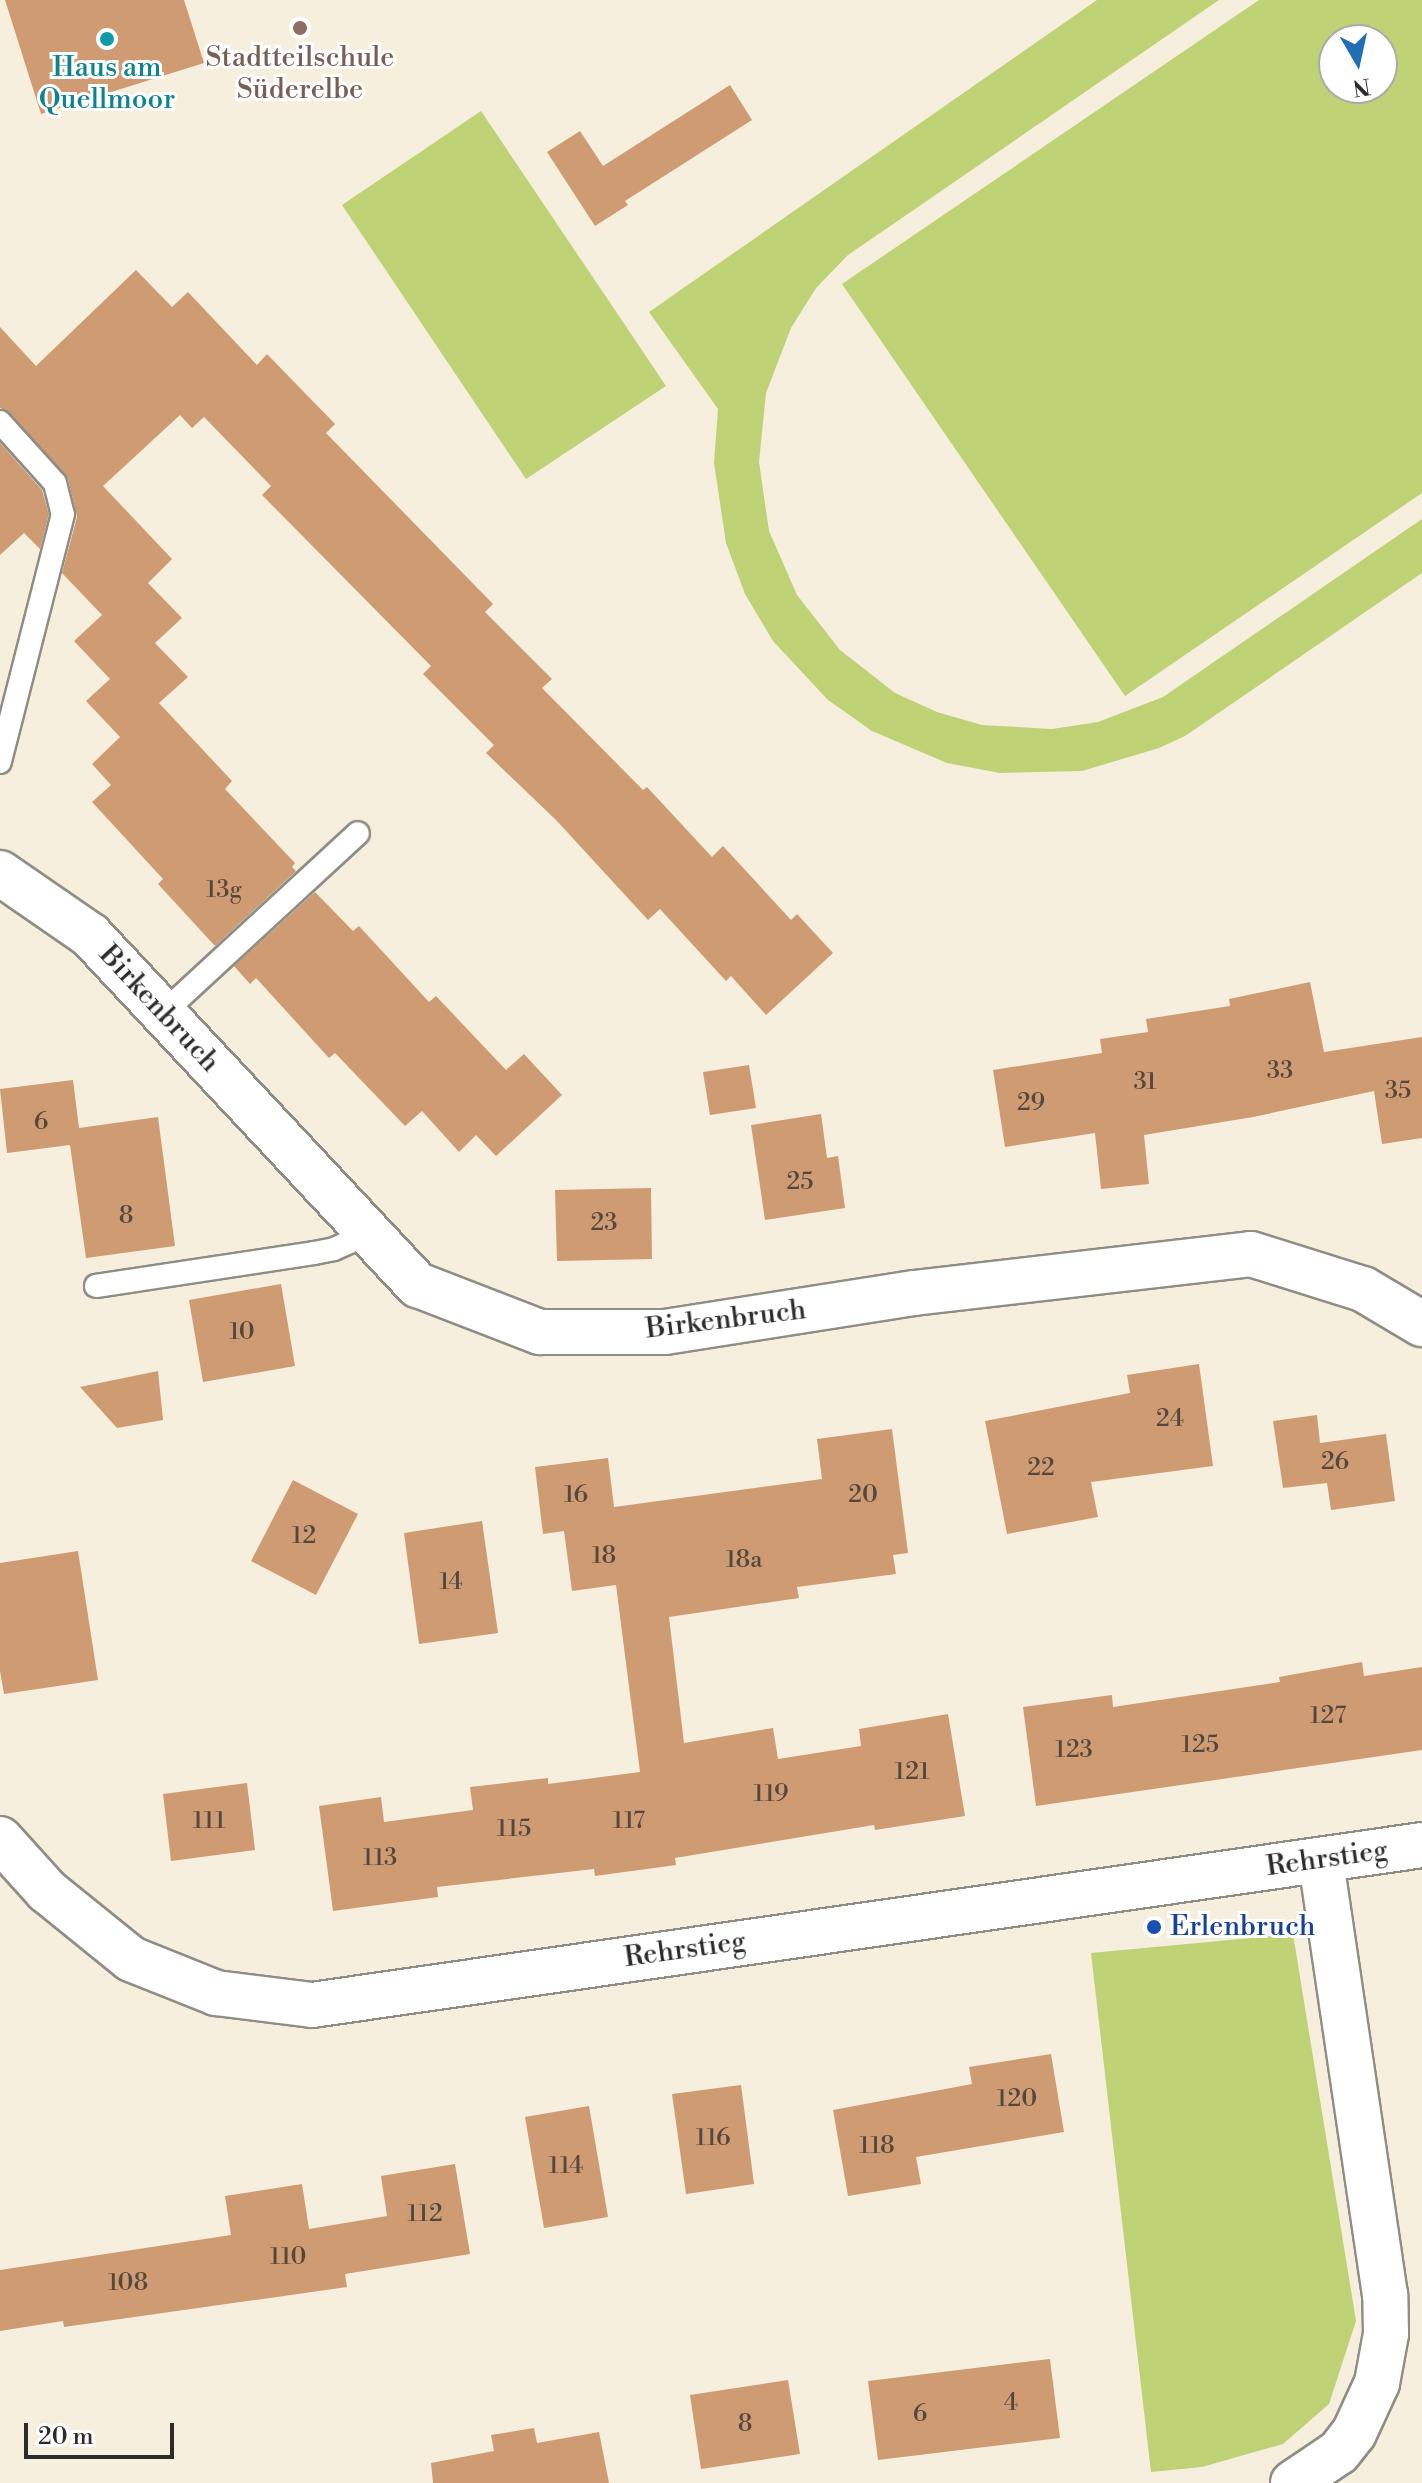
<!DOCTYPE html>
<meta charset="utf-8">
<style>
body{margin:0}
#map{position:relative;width:1422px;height:2483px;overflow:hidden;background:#f6efdd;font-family:"Libre Bodoni",serif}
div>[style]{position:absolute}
.green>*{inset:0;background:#bfd275}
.building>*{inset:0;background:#cf9b73}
.roads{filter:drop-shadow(2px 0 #908d84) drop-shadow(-2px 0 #908d84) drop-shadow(0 2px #908d84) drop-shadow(0 -2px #908d84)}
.lane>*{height:22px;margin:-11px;padding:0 11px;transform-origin:11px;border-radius:11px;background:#fff}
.street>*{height:44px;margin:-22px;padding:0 22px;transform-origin:22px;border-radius:22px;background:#fff}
.dots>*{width:22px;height:22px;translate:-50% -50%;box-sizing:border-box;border:4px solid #fff;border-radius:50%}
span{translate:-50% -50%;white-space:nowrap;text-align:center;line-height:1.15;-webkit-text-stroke:6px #fff;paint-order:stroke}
.number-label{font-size:24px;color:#54473d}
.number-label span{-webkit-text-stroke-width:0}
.education-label{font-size:28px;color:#785e54}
.culture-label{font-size:28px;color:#0d838f}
.street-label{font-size:28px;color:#2b2b2b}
.transit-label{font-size:28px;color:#164399}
.left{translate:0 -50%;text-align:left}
.north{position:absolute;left:1318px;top:24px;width:80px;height:80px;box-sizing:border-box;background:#fff;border:2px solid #aaa;border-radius:50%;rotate:171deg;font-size:22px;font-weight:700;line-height:32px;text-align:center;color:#2b2b2b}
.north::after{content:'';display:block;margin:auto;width:28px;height:36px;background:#1f6fb2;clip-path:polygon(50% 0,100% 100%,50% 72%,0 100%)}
.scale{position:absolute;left:24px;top:2423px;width:150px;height:36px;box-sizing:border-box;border:4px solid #2b2b2b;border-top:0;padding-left:10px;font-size:24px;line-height:28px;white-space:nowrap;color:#2b2b2b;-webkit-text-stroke:6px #fff;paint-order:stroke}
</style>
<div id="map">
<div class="green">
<div style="clip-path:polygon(1097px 0,1219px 0,848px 255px,816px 288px,791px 328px,766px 393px,759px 462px,769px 531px,797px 595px,840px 650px,895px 693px,937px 712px,982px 725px,1052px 729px,1098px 722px,1163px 697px,1422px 519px,1422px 573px,1185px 736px,1159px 748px,1082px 771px,1000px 773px,947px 763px,872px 731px,828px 700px,773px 641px,745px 594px,726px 543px,714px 463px,718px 409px,649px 312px)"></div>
<div style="clip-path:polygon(evenodd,1259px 0,1422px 0,1422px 493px,1125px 696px,842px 284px,1259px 0,1334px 40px,1382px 40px,1382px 88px,1334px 88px,1334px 40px)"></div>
<div style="clip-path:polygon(481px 111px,666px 386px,526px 479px,342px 205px)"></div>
<div style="clip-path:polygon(1293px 1934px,1356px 2321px,1329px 2404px,1283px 2444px,1202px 2467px,1151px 2472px,1091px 1953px)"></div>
</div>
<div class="building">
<div style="clip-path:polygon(5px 0,184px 0,204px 63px,41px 114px)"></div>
<div style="clip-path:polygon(730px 85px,752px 120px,625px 201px,628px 205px,595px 226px,547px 152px,580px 131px,603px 166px)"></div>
<div style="clip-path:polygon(136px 270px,172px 307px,188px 292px,257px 365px,267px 354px,335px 424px,326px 433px,493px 604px,485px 612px,552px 679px,542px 688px,643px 790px,647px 787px,712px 857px,723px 846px,791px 920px,797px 914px,833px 953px,766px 1015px,731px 976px,726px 981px,660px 909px,648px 920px,557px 821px,486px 753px,494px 745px,423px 674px,431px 666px,262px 495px,271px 486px,204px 417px,192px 428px,180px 415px,103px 486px,172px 559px,148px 583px,182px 618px,155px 643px,188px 677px,159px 703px,232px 781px,225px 789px,295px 863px,292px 867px,296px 871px,215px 946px,158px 884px,163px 879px,92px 802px,111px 785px,92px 764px,120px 737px,86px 701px,110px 679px,74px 641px,102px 615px,62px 573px,77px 517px,68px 479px,10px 413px,0 408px,0 327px,36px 366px)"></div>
<div style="clip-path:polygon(0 443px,42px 490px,49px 514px,40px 549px,24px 533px,0 555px)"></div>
<div style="clip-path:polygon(315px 892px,353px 931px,359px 926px,429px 1002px,436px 996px,506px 1070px,524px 1054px,562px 1095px,496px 1156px,476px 1135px,459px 1152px,422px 1111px,405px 1126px,335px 1053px,329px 1058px,256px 978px,250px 984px,234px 966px)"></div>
<div style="clip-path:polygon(1310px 982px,1324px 1052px,1422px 1037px,1422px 1138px,1382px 1144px,1374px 1091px,1253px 1117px,1144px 1135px,1149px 1184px,1101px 1189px,1095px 1133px,1005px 1147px,993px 1070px,1102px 1053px,1100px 1039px,1148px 1032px,1146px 1019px,1230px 1006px,1229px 999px)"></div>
<div style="clip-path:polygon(749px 1065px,756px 1108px,710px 1115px,703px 1072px)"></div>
<div style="clip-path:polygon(73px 1080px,79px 1128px,158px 1117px,175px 1246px,86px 1258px,70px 1145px,7px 1153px,0 1089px)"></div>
<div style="clip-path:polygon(821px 1114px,827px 1158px,838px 1156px,845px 1208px,765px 1220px,751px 1125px)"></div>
<div style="clip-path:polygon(651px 1188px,652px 1259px,557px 1261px,555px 1190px)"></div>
<div style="clip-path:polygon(281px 1284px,295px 1366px,203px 1382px,189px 1300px)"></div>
<div style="clip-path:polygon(1199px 1364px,1213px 1466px,1091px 1482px,1098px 1517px,1007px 1534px,985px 1421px,1130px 1393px,1127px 1375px)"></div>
<div style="clip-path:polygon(158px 1371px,163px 1420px,117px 1428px,80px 1387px)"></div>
<div style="clip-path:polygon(1317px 1415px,1320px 1443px,1386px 1434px,1395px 1501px,1331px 1510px,1327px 1483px,1283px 1488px,1273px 1421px)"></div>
<div style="clip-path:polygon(892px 1429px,908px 1553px,893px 1555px,896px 1574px,797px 1587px,799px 1598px,669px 1617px,684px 1743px,773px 1728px,778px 1759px,861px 1746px,859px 1729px,948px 1714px,965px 1816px,875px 1830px,874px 1825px,675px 1858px,676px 1865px,595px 1876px,594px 1869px,437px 1887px,438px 1897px,333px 1911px,319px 1806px,381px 1797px,384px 1822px,473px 1810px,470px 1787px,548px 1778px,548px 1784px,640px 1772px,616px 1585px,572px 1591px,564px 1531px,543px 1534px,535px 1467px,608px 1458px,614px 1507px,822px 1479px,817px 1439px)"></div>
<div style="clip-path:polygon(293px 1480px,358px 1514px,316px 1595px,251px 1561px)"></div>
<div style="clip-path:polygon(482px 1521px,498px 1633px,419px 1644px,404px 1533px)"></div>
<div style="clip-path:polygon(78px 1551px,98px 1680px,4px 1694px,0 1671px,0 1563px)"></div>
<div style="clip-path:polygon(1362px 1662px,1364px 1676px,1422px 1667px,1422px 1750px,1036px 1806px,1023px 1707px,1112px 1695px,1113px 1707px,1280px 1682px,1279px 1677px)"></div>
<div style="clip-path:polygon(247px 1783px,255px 1850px,171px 1861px,163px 1794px)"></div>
<div style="clip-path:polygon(1051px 2054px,1064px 2132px,916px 2157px,921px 2184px,848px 2196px,833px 2110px,972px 2084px,969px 2067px)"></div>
<div style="clip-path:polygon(741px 2085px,754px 2184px,686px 2194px,672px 2094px)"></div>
<div style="clip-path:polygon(589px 2106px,608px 2217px,544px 2228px,525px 2117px)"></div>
<div style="clip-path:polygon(455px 2164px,470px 2254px,345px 2274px,347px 2287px,64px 2327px,63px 2321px,0 2331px,0 2270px,231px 2235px,225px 2196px,302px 2184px,309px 2229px,387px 2216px,381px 2176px)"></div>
<div style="clip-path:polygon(1050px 2359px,1060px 2438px,878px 2460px,868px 2381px)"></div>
<div style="clip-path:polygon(788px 2380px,800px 2454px,701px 2469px,690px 2395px)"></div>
<div style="clip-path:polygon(534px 2428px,537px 2443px,599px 2432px,609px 2483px,433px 2483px,431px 2463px,494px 2451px,491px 2435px)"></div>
</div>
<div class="roads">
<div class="lane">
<div style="left:0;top:422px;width:82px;rotate:48deg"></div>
<div style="left:55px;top:483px;width:32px;rotate:76deg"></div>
<div style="left:63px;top:514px;width:256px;rotate:104.3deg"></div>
<div style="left:163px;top:1013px;width:265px;rotate:-42.7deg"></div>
<div style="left:96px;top:1286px;width:220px;rotate:-8.6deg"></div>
<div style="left:314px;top:1253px;width:20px;rotate:-11deg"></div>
<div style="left:334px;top:1249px;width:39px;rotate:-24deg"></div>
</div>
<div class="street">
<div style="left:0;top:873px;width:109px;rotate:34.6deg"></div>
<div style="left:90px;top:935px;width:480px;rotate:46.9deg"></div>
<div style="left:418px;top:1285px;width:131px;rotate:21.1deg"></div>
<div style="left:540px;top:1332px;width:125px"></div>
<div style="left:665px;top:1332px;width:252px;rotate:-8.9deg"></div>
<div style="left:914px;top:1293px;width:339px;rotate:-6.6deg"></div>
<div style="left:1251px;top:1254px;width:117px;rotate:17.4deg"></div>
<div style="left:1363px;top:1289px;width:69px;rotate:30.7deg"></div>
<div style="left:0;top:1839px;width:70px;rotate:47.9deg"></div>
<div style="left:47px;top:1891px;width:108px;rotate:39deg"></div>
<div style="left:131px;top:1959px;width:92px;rotate:21.8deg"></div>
<div style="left:216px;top:1993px;width:97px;rotate:7.1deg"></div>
<div style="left:312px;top:2005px;width:1121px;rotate:-8.2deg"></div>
<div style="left:1293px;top:2483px;width:55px;rotate:-34deg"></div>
<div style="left:1339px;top:2452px;width:24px;rotate:-52deg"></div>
<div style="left:1354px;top:2433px;width:55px;rotate:-65.3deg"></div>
<div style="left:1377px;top:2383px;width:50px;rotate:-79.6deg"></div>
<div style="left:1386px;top:2334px;width:39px;rotate:-91deg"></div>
<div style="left:1385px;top:2295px;width:440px;rotate:-98.4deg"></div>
</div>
</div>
<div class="dots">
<div style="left:300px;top:28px;background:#8d6e63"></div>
<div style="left:107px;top:39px;background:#0f9aa8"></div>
<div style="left:1154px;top:1927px;background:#1a4fb4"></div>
</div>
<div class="number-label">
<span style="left:224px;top:891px">13g</span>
<span style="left:1280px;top:1072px">33</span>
<span style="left:1145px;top:1083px">31</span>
<span style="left:1398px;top:1092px">35</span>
<span style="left:1031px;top:1104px">29</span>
<span style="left:41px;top:1123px">6</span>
<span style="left:800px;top:1183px">25</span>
<span style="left:126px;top:1217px">8</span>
<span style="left:604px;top:1224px">23</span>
<span style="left:242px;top:1333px">10</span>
<span style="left:1170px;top:1420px">24</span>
<span style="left:1335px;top:1463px">26</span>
<span style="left:1041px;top:1469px">22</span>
<span style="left:576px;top:1496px">16</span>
<span style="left:863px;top:1496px">20</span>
<span style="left:304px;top:1537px">12</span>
<span style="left:604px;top:1557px">18</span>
<span style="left:744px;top:1561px">18a</span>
<span style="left:451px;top:1583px">14</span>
<span style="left:1328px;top:1717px">127</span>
<span style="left:1200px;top:1746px">125</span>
<span style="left:1074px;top:1751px">123</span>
<span style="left:912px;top:1773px">121</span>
<span style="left:771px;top:1795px">119</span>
<span style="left:209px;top:1822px">111</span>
<span style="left:629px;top:1822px">117</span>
<span style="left:514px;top:1830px">115</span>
<span style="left:380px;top:1859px">113</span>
<span style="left:1017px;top:2100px">120</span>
<span style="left:713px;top:2139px">116</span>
<span style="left:877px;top:2147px">118</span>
<span style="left:566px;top:2167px">114</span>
<span style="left:425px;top:2215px">112</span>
<span style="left:288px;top:2258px">110</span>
<span style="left:128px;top:2284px">108</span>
<span style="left:1011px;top:2404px">4</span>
<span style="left:920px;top:2415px">6</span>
<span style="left:745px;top:2425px">8</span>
</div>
<div class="education-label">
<span style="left:300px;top:74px">Stadtteilschule<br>Süderelbe</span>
</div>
<div class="culture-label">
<span style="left:107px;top:84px">Haus am<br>Quellmoor</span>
</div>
<div class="street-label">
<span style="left:159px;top:1009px;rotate:47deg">Birkenbruch</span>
<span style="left:726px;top:1320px;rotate:-7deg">Birkenbruch</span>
<span style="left:1327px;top:1859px;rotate:-8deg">Rehrstieg</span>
<span style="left:685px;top:1950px;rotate:-8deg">Rehrstieg</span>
</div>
<div class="transit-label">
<span class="left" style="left:1170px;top:1927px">Erlenbruch</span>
</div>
<div class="north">N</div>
<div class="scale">20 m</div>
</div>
